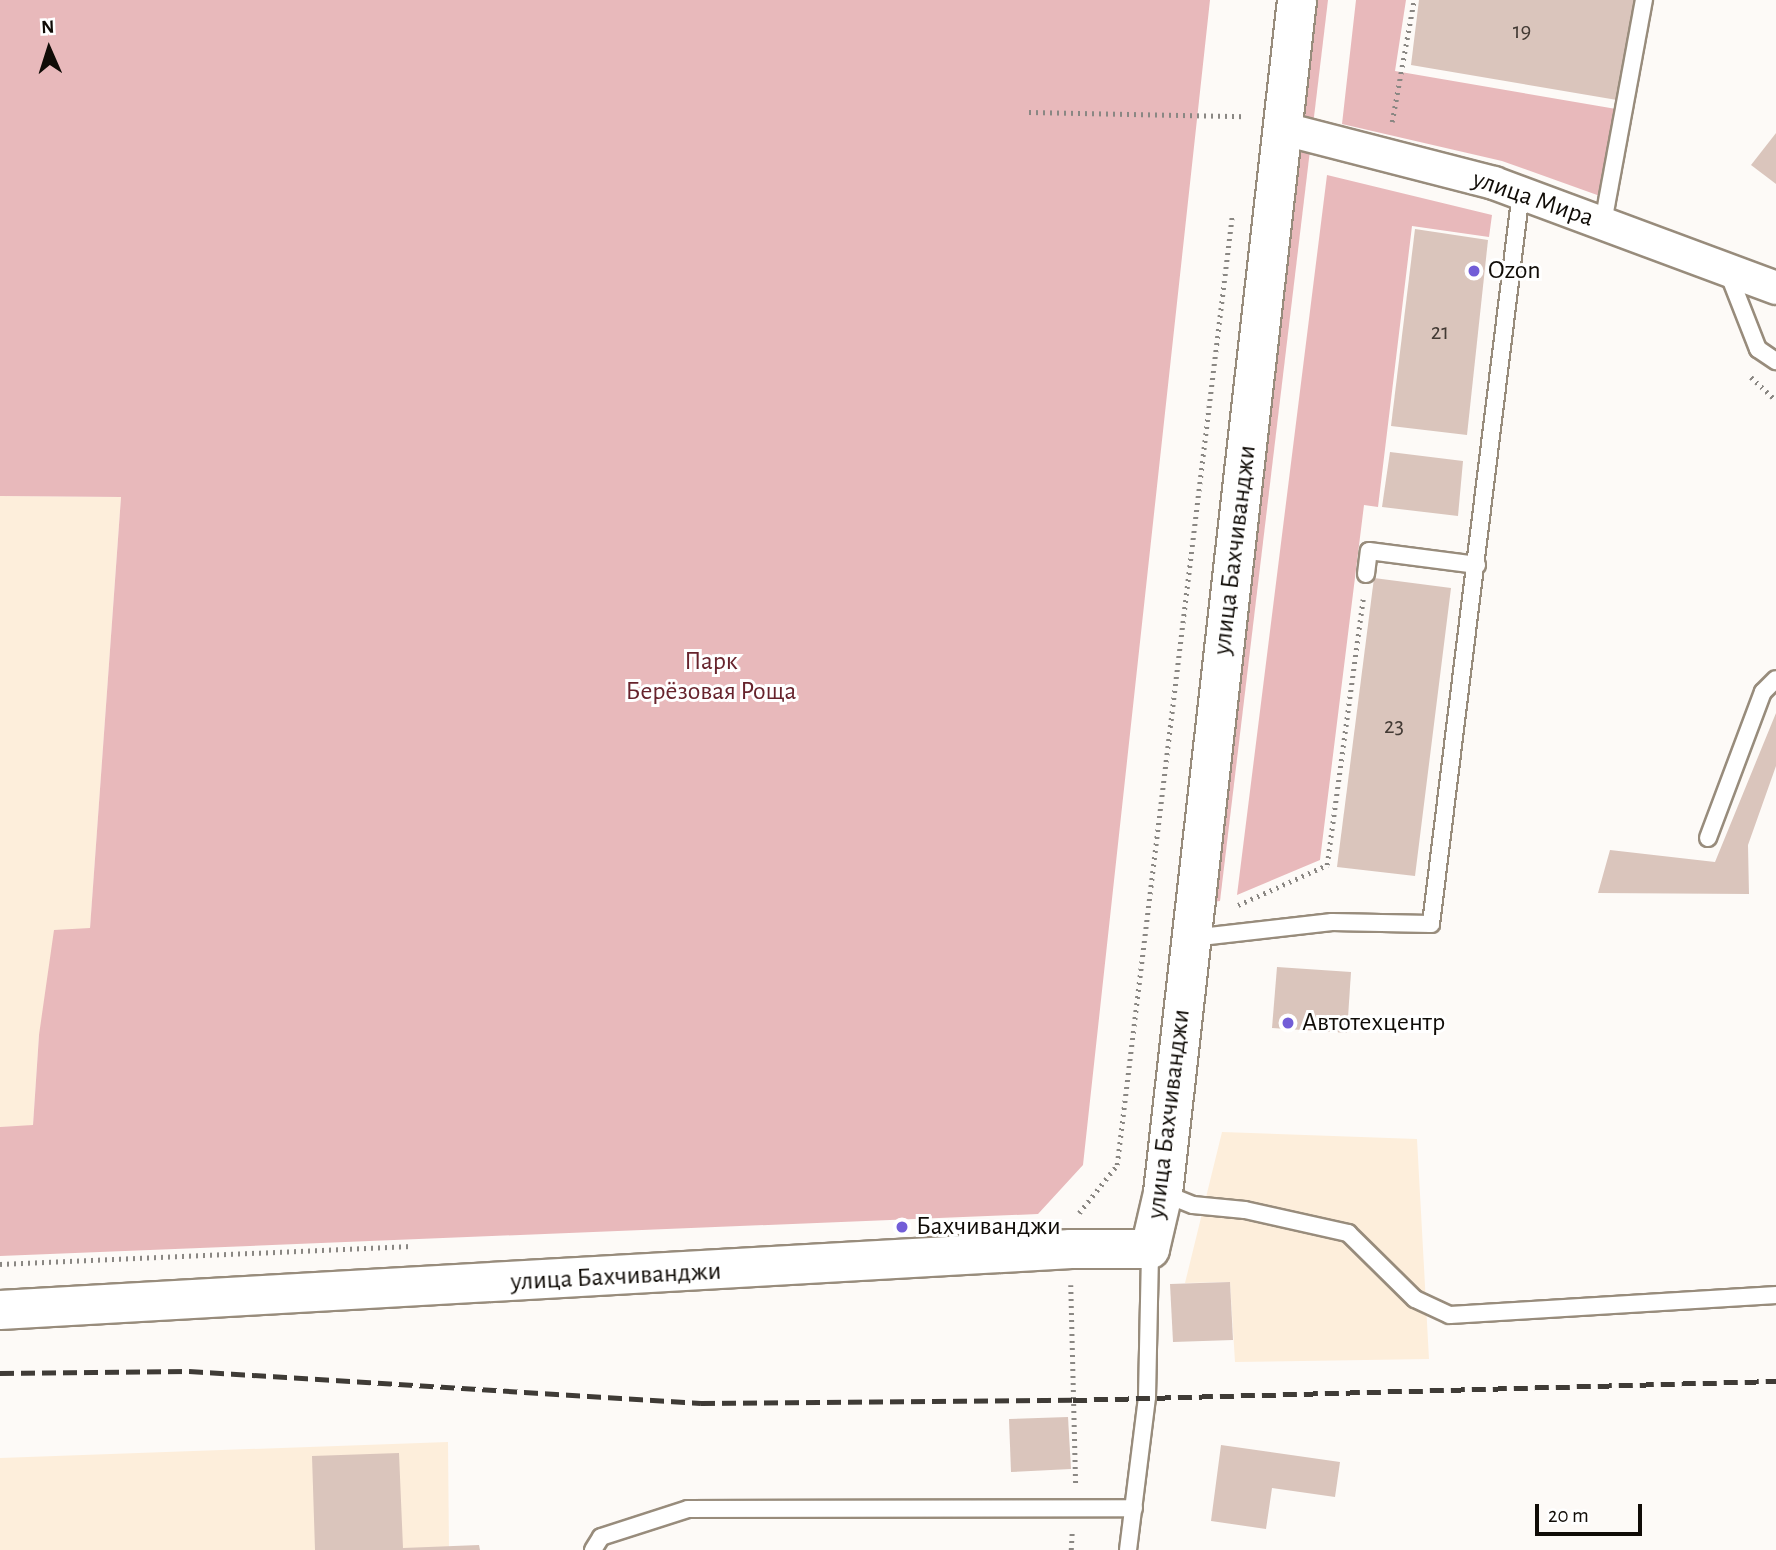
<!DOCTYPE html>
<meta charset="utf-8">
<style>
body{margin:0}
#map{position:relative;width:1776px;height:1550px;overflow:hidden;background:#fdfaf7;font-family:"Alegreya Sans",sans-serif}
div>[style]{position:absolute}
.built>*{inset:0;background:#fdeedb}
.green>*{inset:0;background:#e8b9bb}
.building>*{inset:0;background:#dac5bc}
.path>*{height:4.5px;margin-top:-2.25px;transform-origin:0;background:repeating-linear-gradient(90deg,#8a8783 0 2px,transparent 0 7px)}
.roads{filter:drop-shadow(2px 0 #988c7c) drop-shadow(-2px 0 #988c7c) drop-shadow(0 2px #988c7c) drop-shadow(0 -2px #988c7c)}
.service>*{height:16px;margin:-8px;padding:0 8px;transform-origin:8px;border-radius:8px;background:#fff}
.minor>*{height:32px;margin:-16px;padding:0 16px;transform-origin:16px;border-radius:16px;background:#fff}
.secondary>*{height:38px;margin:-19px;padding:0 19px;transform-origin:19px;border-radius:19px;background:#fff}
.rail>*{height:5px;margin-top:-2.5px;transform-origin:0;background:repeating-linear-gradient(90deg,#3f3b36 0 14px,transparent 0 21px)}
.dots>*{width:19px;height:19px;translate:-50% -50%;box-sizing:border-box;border:4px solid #fff;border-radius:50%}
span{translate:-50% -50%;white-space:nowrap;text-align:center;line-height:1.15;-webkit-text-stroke:6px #fff;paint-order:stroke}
.number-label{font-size:23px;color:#423a34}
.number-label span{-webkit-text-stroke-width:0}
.street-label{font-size:26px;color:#100c07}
.poi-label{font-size:26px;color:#100c07}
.left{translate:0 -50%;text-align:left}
.park-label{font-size:26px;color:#67232c}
.north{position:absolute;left:14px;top:14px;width:70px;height:70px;-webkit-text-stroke:5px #fff;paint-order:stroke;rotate:357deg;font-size:19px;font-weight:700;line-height:28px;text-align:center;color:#100c07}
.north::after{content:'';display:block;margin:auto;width:24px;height:32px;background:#100c07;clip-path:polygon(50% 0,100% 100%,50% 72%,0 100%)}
.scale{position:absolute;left:1535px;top:1504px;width:107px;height:32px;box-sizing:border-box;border:4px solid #100c07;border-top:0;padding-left:9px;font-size:21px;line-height:24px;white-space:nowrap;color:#100c07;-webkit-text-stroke:5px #fff;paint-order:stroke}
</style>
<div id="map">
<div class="built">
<div style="clip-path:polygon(0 496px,121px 497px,90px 929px,39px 1035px,33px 1126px,0 1127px)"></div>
<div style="clip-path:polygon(1222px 1132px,1417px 1139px,1429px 1359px,1235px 1362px,1230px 1282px,1185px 1283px)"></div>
<div style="clip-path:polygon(448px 1442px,449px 1550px,0 1550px,0 1458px)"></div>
</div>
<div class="green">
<div style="clip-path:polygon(0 0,1210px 0,1083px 1165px,1038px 1214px,0 1256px,0 1127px,33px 1125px,39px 1035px,54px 930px,90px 928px,121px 497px,0 496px)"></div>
<div style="clip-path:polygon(1306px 0,1328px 0,1220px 901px,1193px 905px)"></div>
<div style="clip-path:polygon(1356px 0,1406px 0,1395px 71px,1622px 110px,1600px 196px,1502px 161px,1342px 124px)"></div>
<div style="clip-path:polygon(1327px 175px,1492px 215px,1489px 237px,1412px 226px,1378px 507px,1364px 505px,1320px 860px,1237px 895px)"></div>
</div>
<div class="building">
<div style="clip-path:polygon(1419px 0,1636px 0,1617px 100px,1411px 65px)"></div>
<div style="clip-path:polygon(1776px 133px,1776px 184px,1751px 165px)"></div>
<div style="clip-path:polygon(1415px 229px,1488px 240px,1467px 435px,1391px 426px)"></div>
<div style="clip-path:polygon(1390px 452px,1463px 461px,1458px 516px,1382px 507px)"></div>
<div style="clip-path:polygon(1374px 578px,1451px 588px,1415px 876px,1337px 867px)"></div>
<div style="clip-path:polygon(1776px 713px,1776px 766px,1748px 845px,1749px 894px,1598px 893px,1610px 850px,1715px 862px)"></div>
<div style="clip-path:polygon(1277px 967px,1351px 972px,1347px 1033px,1272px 1028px)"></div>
<div style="clip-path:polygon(1230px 1282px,1233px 1340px,1173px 1342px,1170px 1284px)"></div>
<div style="clip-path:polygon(1068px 1417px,1071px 1469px,1011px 1472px,1009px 1419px)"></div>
<div style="clip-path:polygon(1221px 1445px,1340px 1462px,1335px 1497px,1272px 1488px,1266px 1529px,1211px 1521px)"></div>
<div style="clip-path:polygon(399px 1453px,403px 1548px,479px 1545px,480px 1550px,315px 1550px,312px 1456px)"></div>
</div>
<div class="path">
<div style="left:1029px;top:112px;width:215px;rotate:1.1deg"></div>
<div style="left:1392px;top:122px;width:124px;rotate:-79.8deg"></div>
<div style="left:1751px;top:377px;width:34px;rotate:43deg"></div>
<div style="left:1238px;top:905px;width:98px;rotate:-24.2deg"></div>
<div style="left:1327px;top:865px;width:268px;rotate:-82.3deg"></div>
<div style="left:1079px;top:1213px;width:61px;rotate:-51.6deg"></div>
<div style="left:1117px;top:1165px;width:956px;rotate:-83.09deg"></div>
<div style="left:0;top:1264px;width:412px;rotate:-2.5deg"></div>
<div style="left:1071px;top:1285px;width:198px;rotate:88.6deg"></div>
<div style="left:1071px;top:1550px;width:17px;rotate:-87deg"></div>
</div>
<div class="roads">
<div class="service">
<div style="left:1603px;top:223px;width:227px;rotate:-79.6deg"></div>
<div style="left:1727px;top:270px;width:85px;rotate:68.6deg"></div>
<div style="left:1758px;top:349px;width:22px;rotate:34deg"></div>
<div style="left:1366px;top:574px;width:23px;rotate:-83deg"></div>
<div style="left:1369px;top:551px;width:109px;rotate:7.4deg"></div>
<div style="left:1708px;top:838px;width:156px;rotate:-69.4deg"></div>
<div style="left:1763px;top:692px;width:18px;rotate:-45deg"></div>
<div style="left:1192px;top:938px;width:141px;rotate:-6.5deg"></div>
<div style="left:1332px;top:922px;width:99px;rotate:1.2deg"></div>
<div style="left:1431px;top:924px;width:738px;rotate:-82.99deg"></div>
<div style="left:1163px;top:1193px;width:32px;rotate:22deg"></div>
<div style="left:1193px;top:1205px;width:52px;rotate:5.5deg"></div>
<div style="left:1245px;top:1210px;width:106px;rotate:12.6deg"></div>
<div style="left:1348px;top:1233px;width:94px;rotate:44.6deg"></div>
<div style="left:1415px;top:1299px;width:38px;rotate:25deg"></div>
<div style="left:1450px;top:1315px;width:327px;rotate:-3.5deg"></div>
<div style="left:593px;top:1550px;width:15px;rotate:-58deg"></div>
<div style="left:601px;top:1537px;width:91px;rotate:-17.8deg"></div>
<div style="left:688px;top:1509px;width:446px;rotate:-0.1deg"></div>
<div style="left:1128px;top:1550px;width:154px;rotate:-82.9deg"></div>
<div style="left:1147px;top:1397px;width:148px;rotate:-88.8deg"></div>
</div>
<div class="minor">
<div style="left:1284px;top:129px;width:217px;rotate:14.4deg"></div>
<div style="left:1494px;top:183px;width:301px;rotate:20.4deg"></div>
</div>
<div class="secondary">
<div style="left:0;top:1310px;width:1073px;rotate:-3.26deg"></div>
<div style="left:1071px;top:1249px;width:79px"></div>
<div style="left:1150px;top:1249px;width:57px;rotate:-76.9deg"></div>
<div style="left:1163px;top:1193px;width:1201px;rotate:-83.59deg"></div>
</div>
</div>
<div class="rail">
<div style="left:0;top:1373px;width:189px;rotate:-0.6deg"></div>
<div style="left:189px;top:1371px;width:513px;rotate:3.58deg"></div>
<div style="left:701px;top:1403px;width:372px;rotate:-0.5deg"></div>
<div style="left:1073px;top:1400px;width:703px;rotate:-1.55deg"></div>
</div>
<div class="dots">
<div style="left:1474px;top:271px;background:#725dd7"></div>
<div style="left:1288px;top:1023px;background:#725dd7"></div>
<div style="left:902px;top:1227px;background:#725dd7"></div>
</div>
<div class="number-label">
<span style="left:1522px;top:32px">19</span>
<span style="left:1440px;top:333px">21</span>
<span style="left:1394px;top:727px">23</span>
</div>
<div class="street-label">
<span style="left:1533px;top:199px;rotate:19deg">улица Мира</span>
<span style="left:1235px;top:550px;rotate:-83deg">улица Бахчиванджи</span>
<span style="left:1169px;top:1114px;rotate:-83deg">улица Бахчиванджи</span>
<span style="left:616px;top:1277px;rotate:-3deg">улица Бахчиванджи</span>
</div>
<div class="poi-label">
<span class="left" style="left:1488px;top:271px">Ozon</span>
<span class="left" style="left:1302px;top:1023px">Автотехцентр</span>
<span class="left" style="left:916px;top:1227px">Бахчиванджи</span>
</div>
<div class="park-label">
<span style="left:711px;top:677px">Парк<br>Берёзовая Роща</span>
</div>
<div class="north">N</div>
<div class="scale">20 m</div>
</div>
